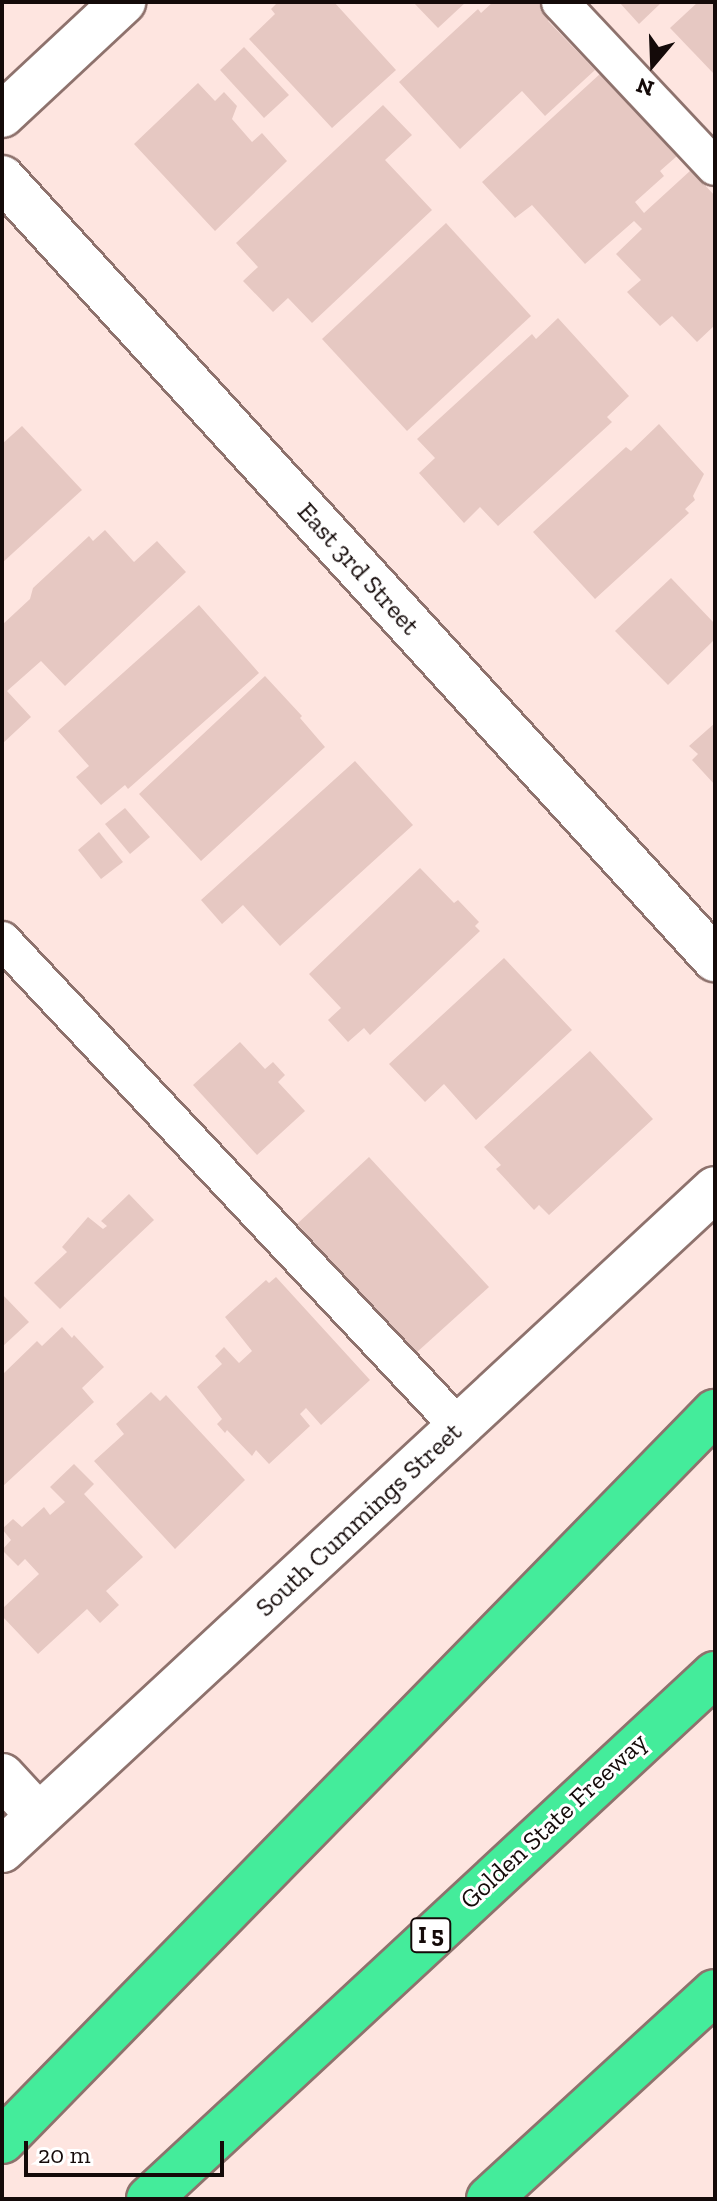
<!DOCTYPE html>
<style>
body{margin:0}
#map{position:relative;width:717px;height:2201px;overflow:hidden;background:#fee5e0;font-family:"Zilla Slab",serif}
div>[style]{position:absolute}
.building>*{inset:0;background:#e6c8c2}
.roads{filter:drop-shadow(2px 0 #8e726d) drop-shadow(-2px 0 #8e726d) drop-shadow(0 2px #8e726d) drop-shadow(0 -2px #8e726d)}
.lane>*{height:36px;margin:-18px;padding:0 18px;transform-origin:18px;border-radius:18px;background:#fff}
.street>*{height:44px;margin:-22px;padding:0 22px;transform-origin:22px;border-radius:22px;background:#fff}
.highway>*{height:44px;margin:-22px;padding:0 22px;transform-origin:22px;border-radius:22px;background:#44ec9b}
span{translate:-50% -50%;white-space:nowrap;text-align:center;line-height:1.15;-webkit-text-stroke:6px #fff;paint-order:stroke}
.shield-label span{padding:2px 6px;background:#fff;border:2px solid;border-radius:6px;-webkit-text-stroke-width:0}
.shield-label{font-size:24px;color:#140a09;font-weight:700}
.street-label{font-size:26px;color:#140a09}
.frame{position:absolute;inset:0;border:4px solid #140a09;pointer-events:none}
.north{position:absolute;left:613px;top:24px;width:80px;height:80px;-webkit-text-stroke:6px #fff;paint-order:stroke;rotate:199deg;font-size:22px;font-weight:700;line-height:32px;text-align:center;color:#140a09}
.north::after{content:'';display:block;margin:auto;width:28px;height:36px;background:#140a09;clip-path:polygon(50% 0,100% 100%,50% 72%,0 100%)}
.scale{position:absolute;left:24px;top:2141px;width:200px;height:36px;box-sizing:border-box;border:4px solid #140a09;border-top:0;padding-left:10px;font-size:24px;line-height:28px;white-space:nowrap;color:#140a09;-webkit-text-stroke:6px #fff;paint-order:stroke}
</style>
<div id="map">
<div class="building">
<div style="clip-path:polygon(278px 2px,334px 2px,396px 70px,332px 128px,249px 39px,275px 14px,271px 9px)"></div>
<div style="clip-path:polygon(413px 2px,466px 2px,438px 28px)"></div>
<div style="clip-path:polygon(493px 2px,537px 2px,551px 18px,548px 21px,595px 70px,545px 116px,522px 91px,460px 149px,399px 82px,478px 9px,481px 13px)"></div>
<div style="clip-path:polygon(619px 2px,662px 2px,639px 24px)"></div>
<div style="clip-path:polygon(698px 2px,715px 2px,715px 75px,670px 28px)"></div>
<div style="clip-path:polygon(244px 47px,289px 95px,264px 118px,220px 70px)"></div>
<div style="clip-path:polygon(601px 73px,677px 156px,660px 171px,664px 176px,635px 202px,644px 213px,691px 170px,715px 196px,715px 325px,697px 342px,672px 316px,660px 326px,627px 292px,641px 280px,616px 254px,642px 229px,634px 221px,585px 264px,532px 205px,515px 218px,482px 182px)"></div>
<div style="clip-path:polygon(198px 83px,215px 101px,224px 92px,237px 106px,232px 119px,252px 142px,262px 133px,287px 161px,215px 231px,134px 144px)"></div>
<div style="clip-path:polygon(383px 105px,412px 135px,385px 160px,432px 210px,312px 323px,288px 298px,273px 312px,243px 281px,258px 267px,236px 243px)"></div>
<div style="clip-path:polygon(446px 223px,531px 316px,407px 431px,322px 339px)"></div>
<div style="clip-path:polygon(558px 318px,629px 396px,607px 417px,612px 422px,498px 526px,480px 507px,464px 523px,419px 473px,435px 458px,417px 439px,532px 334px,536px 339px)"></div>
<div style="clip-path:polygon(659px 424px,704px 474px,693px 496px,695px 500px,685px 509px,689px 513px,595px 599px,533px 532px,626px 447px,631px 451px)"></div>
<div style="clip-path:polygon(22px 426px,82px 490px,2px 563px,2px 444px)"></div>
<div style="clip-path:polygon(105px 530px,134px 562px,157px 541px,186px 572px,65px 686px,41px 661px,7px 691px,31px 717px,2px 744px,2px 625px,30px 599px,33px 588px,89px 536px,93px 541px)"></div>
<div style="clip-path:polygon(671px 578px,715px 624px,715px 639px,668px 685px,615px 631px)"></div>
<div style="clip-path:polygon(199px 605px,259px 673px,128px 789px,125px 785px,101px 805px,76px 777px,89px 766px,58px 731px)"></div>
<div style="clip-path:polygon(265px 676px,302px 716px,300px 718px,325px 747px,201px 861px,139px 794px)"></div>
<div style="clip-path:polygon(715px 723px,715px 785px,692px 760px,698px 754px,689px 746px)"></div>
<div style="clip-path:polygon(355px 761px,413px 825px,280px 946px,243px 905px,222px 924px,201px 900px)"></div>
<div style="clip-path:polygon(125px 808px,150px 837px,130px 854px,105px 824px)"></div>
<div style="clip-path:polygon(99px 832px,123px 862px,101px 879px,78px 850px)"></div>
<div style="clip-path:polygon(420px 868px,454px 903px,458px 900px,479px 922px,475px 926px,480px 931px,370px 1035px,364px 1028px,348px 1042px,328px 1020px,341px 1008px,309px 974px)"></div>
<div style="clip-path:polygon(504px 958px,572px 1030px,476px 1120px,444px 1084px,425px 1102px,389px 1064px)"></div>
<div style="clip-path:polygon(240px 1042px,265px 1069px,273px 1062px,285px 1075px,278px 1082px,305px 1111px,257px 1155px,193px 1085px)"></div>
<div style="clip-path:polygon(590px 1051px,653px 1119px,549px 1215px,539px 1205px,534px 1210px,496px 1169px,501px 1165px,484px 1147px)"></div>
<div style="clip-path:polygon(369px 1157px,489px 1287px,416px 1353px,297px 1224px)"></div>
<div style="clip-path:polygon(129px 1194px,154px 1220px,60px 1309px,34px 1283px,67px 1252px,62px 1247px,88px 1217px,103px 1229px,107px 1226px,101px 1221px)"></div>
<div style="clip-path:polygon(276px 1277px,370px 1380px,321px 1425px,306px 1408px,300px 1414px,310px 1426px,269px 1464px,256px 1450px,252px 1456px,227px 1430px,225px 1433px,217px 1424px,222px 1419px,197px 1387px,222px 1364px,215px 1356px,224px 1347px,239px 1363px,252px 1351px,225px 1317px,266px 1280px,269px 1283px)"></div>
<div style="clip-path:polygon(2px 1294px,29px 1322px,2px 1347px)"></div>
<div style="clip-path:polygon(62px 1327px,72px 1338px,74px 1335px,104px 1367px,82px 1388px,94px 1402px,2px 1487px,2px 1375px,37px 1341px,42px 1346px)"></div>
<div style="clip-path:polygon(151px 1392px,160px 1401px,166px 1395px,245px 1480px,175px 1549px,94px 1461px,124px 1434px,116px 1424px)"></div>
<div style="clip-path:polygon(74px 1464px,94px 1484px,84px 1494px,143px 1557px,106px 1591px,119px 1605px,100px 1623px,87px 1609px,38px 1654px,2px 1616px,2px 1609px,39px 1574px,25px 1559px,18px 1566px,2px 1550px,11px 1540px,2px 1529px,13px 1519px,22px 1527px,44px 1507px,50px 1515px,65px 1502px,50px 1487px)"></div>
</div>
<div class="roads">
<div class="lane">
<div style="left:560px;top:2px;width:226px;rotate:46.8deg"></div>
<div style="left:2px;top:940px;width:668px;rotate:46.82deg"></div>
</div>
<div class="street">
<div style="left:2px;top:115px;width:166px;rotate:-43deg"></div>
<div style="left:2px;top:178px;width:1058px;rotate:47.61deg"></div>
<div style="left:2px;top:1776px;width:54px;rotate:47.2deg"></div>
<div style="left:2px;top:1850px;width:972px;rotate:-42.83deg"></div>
</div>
<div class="highway">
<div style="left:2px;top:2141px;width:1020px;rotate:-45.64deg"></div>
<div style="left:149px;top:2199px;width:772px;rotate:-42.85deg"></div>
<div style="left:489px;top:2199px;width:306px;rotate:-42.5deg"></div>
</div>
</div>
<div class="shield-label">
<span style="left:431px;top:1935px">I 5</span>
</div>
<div class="street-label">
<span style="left:358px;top:569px;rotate:48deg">East 3rd Street</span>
<span style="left:359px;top:1520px;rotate:-43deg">South Cummings Street</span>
<span style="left:554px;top:1821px;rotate:-43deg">Golden State Freeway</span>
</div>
<div class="frame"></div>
<div class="north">N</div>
<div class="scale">20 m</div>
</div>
